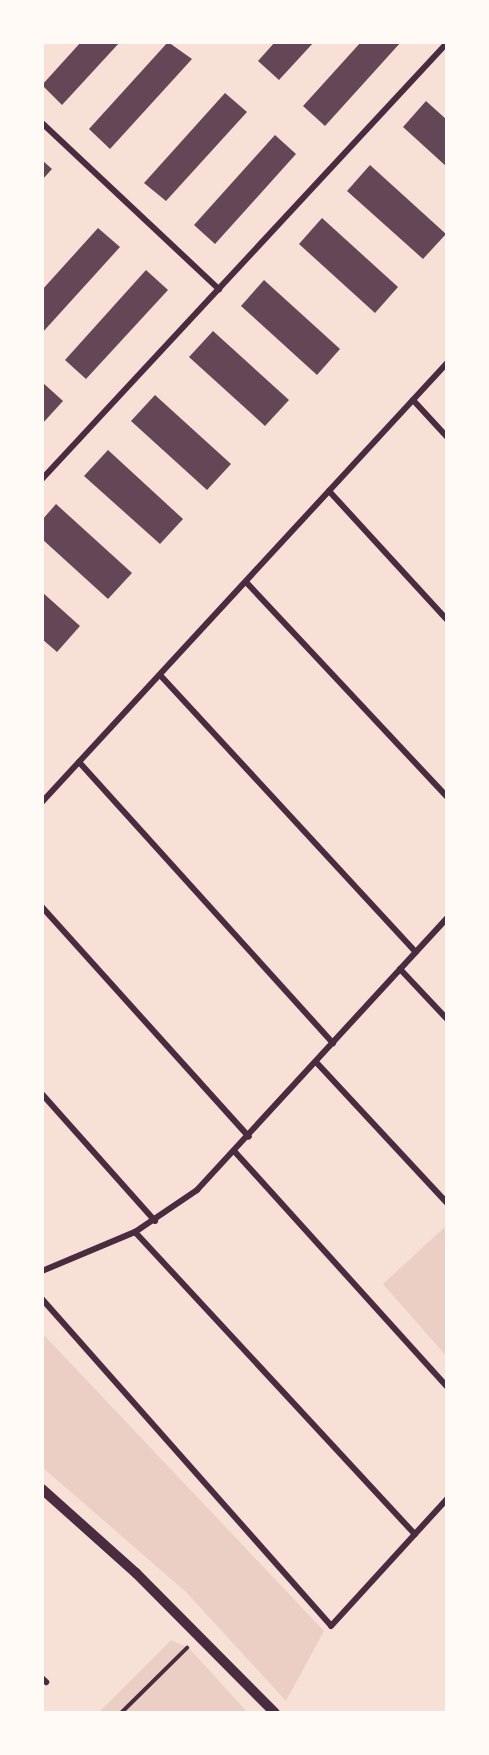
<!DOCTYPE html>
<style>
body{margin:0}
#map{position:relative;width:489px;height:1755px;overflow:hidden;background:#f7e1d7;font-family:"Work Sans",sans-serif}
div>[style]{position:absolute}
.green>*{inset:0;background:#ebcfc5}
.building>*{inset:0;background:#644757}
.path>*{height:4px;margin:-2px;padding:0 2px;transform-origin:2px;border-radius:2px;background:#4a2c40}
.minor>*{height:6px;margin:-3px;padding:0 3px;transform-origin:3px;border-radius:3px;background:#4a2c40}
.tertiary>*{height:10px;margin:-5px;padding:0 5px;transform-origin:5px;border-radius:5px;background:#4a2c40}
span{translate:-50% -50%;white-space:nowrap;text-align:center;line-height:1.15;-webkit-text-stroke:5px #fffaf5;paint-order:stroke}
.frame{position:absolute;inset:0;border:44px solid #fffaf5;pointer-events:none}
</style>
<div id="map">
<div class="green">
<div style="clip-path:polygon(447px 1225px,447px 1357px,383px 1284px)"></div>
<div style="clip-path:polygon(42px 1333px,324px 1631px,286px 1701px,186px 1592px,42px 1467px)"></div>
<div style="clip-path:polygon(171px 1640px,189px 1648px,248px 1713px,98px 1713px)"></div>
</div>
<div class="building">
<div style="clip-path:polygon(81px 42px,120px 42px,62px 105px,42px 85px)"></div>
<div style="clip-path:polygon(168px 42px,192px 59px,110px 149px,89px 129px)"></div>
<div style="clip-path:polygon(275px 42px,314px 42px,279px 80px,258px 61px)"></div>
<div style="clip-path:polygon(361px 42px,401px 42px,325px 126px,303px 106px)"></div>
<div style="clip-path:polygon(225px 93px,247px 112px,166px 201px,144px 183px)"></div>
<div style="clip-path:polygon(426px 101px,447px 120px,447px 167px,403px 127px)"></div>
<div style="clip-path:polygon(275px 135px,296px 154px,215px 244px,194px 225px)"></div>
<div style="clip-path:polygon(42px 160px,52px 169px,42px 180px)"></div>
<div style="clip-path:polygon(370px 165px,446px 234px,423px 259px,347px 191px)"></div>
<div style="clip-path:polygon(322px 218px,398px 287px,375px 313px,299px 244px)"></div>
<div style="clip-path:polygon(98px 228px,120px 247px,42px 333px,42px 290px)"></div>
<div style="clip-path:polygon(146px 270px,168px 290px,86px 379px,65px 360px)"></div>
<div style="clip-path:polygon(264px 280px,340px 349px,317px 375px,241px 306px)"></div>
<div style="clip-path:polygon(213px 331px,289px 400px,265px 426px,189px 357px)"></div>
<div style="clip-path:polygon(42px 382px,63px 401px,42px 424px)"></div>
<div style="clip-path:polygon(155px 395px,231px 464px,207px 490px,131px 421px)"></div>
<div style="clip-path:polygon(108px 450px,183px 519px,160px 544px,84px 476px)"></div>
<div style="clip-path:polygon(56px 504px,132px 573px,108px 599px,42px 539px,42px 520px)"></div>
<div style="clip-path:polygon(42px 592px,80px 626px,57px 652px,42px 639px)"></div>
</div>
<div class="path">
<div style="left:121px;top:1713px;width:93px;rotate:-44.6deg"></div>
</div>
<div class="minor">
<div style="left:42px;top:123px;width:243px;rotate:43.2deg"></div>
<div style="left:413px;top:400px;width:50px;rotate:47.4deg"></div>
<div style="left:42px;top:479px;width:595px;rotate:-47.11deg"></div>
<div style="left:329px;top:491px;width:175px;rotate:47.5deg"></div>
<div style="left:246px;top:582px;width:294px;rotate:46.9deg"></div>
<div style="left:160px;top:675px;width:377px;rotate:47.3deg"></div>
<div style="left:79px;top:762px;width:379px;rotate:47.9deg"></div>
<div style="left:42px;top:802px;width:597px;rotate:-47.31deg"></div>
<div style="left:42px;top:907px;width:309px;rotate:48deg"></div>
<div style="left:400px;top:969px;width:69px;rotate:46.8deg"></div>
<div style="left:316px;top:1062px;width:192px;rotate:47.1deg"></div>
<div style="left:42px;top:1094px;width:170px;rotate:48.3deg"></div>
<div style="left:235px;top:1152px;width:316px;rotate:47.9deg"></div>
<div style="left:135px;top:1232px;width:412px;rotate:47.2deg"></div>
<div style="left:42px;top:1271px;width:101px;rotate:-22.8deg"></div>
<div style="left:135px;top:1232px;width:75px;rotate:-34.1deg"></div>
<div style="left:197px;top:1190px;width:369px;rotate:-47.4deg"></div>
<div style="left:42px;top:1299px;width:436px;rotate:48.5deg"></div>
<div style="left:331px;top:1626px;width:172px;rotate:-47.6deg"></div>
<div style="left:42px;top:1678px;width:6px;rotate:45deg"></div>
</div>
<div class="tertiary">
<div style="left:42px;top:1489px;width:126px;rotate:41.8deg"></div>
<div style="left:136px;top:1573px;width:197px;rotate:45.2deg"></div>
</div>
<div class="frame"></div>
</div>
